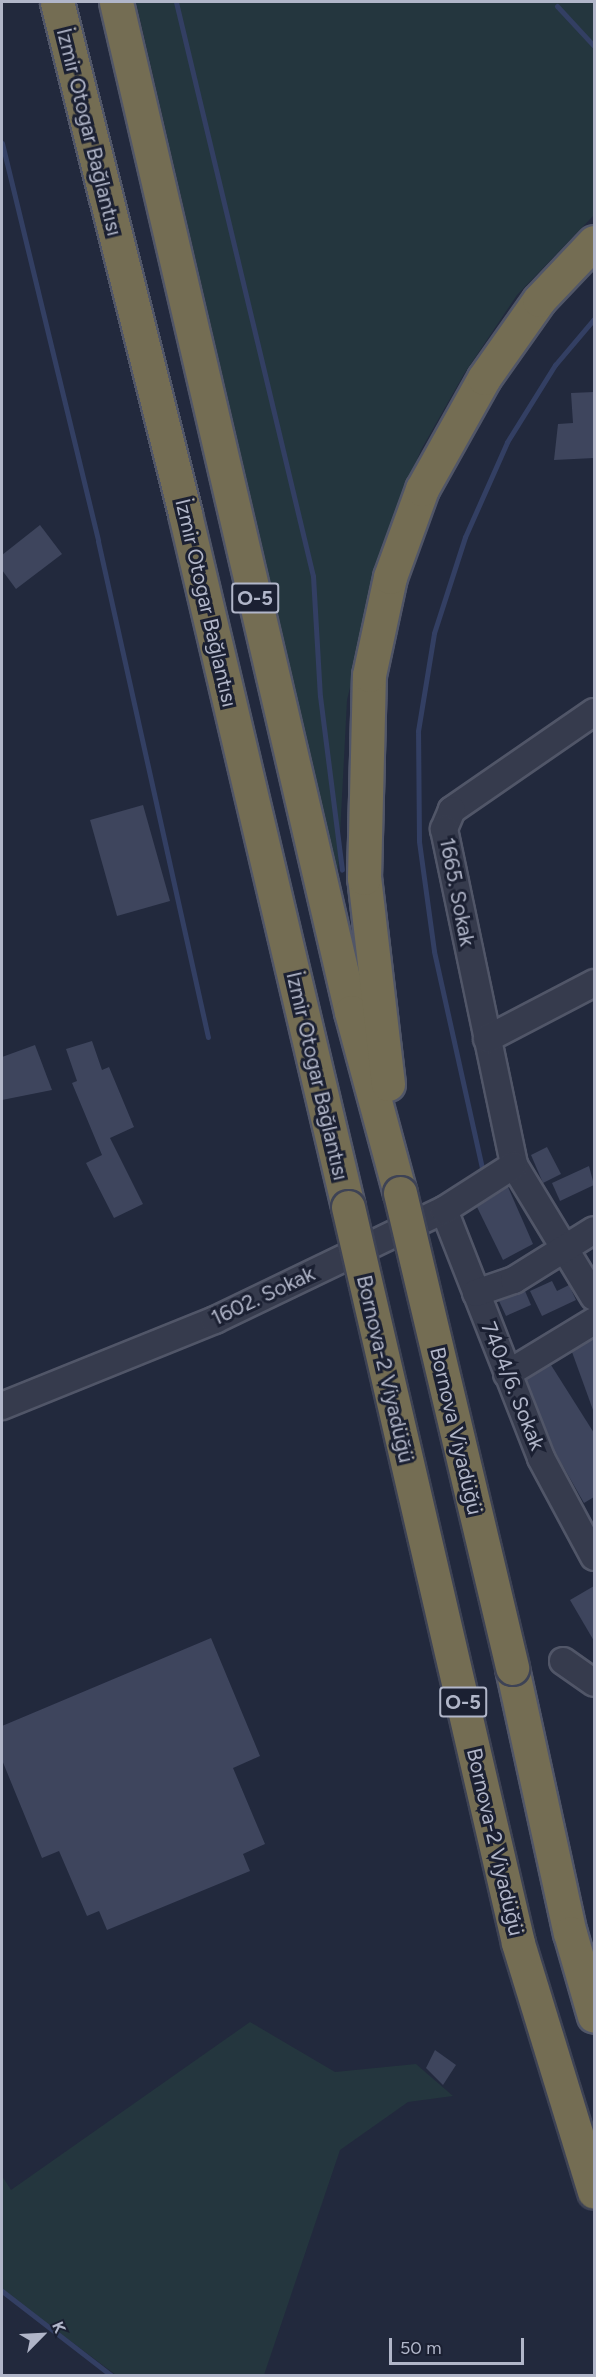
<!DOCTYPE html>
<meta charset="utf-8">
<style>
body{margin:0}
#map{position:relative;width:596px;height:2377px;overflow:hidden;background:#22293d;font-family:Figtree,sans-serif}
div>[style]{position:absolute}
.green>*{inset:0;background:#24363e}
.stream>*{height:5px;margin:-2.5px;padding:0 2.5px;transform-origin:2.5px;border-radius:2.5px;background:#333f63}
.building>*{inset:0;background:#3e455d}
.roads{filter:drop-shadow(2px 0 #515668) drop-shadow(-2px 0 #515668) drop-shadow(0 2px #515668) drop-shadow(0 -2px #515668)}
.minor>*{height:26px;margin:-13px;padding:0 13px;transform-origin:13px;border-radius:13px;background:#363b4d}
.highway>*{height:33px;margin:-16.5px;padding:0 16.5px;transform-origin:16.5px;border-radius:16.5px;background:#746d53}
.bridges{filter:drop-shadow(2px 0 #3e4355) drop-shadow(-2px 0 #3e4355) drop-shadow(0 2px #3e4355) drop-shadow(0 -2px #3e4355)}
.highway-bridge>*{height:33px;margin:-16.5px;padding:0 16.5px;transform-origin:16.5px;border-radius:16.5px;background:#746d53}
span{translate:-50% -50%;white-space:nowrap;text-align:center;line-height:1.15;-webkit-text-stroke:6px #1b2032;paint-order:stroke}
.shield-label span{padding:2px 4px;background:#1b2032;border:2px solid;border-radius:4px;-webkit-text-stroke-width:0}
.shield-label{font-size:20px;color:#b1b6c9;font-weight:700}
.street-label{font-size:21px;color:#b1b6c9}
.frame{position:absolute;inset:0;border:3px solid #b1b6c9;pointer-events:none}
.north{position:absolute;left:12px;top:2305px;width:60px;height:60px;-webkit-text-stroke:4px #1b2032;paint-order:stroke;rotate:66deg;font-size:16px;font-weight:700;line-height:24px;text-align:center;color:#b1b6c9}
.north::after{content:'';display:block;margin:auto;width:21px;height:27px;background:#b1b6c9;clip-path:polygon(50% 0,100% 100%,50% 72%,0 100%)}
.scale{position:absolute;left:389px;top:2338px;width:135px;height:27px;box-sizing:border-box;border:3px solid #b1b6c9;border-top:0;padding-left:8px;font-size:18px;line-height:21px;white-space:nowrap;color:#b1b6c9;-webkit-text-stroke:4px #1b2032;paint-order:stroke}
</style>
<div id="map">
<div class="green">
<div style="clip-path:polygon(136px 2px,594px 2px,594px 215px,517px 295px,464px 374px,421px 450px,387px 533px,347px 700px,338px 874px)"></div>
<div style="clip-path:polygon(250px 2022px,335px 2072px,416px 2064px,453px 2096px,408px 2102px,340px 2150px,264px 2375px,116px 2375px,2px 2290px,2px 2176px,11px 2190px)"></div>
</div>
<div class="stream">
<div style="left:176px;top:2px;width:590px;rotate:76.58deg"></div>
<div style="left:313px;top:576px;width:120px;rotate:86.7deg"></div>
<div style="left:320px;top:696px;width:175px;rotate:82.8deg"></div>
<div style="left:557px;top:6px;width:54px;rotate:47.2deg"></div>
<div style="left:2px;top:143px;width:409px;rotate:76.4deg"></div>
<div style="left:98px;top:541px;width:508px;rotate:77.5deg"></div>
<div style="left:482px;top:1168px;width:222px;rotate:-102.5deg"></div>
<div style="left:434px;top:951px;width:111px;rotate:-97.8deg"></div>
<div style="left:419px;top:841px;width:110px;rotate:-90.5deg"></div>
<div style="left:418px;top:731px;width:99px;rotate:-80.7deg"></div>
<div style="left:434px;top:633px;width:101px;rotate:-72.1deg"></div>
<div style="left:465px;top:537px;width:104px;rotate:-66.1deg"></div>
<div style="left:507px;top:442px;width:91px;rotate:-58.1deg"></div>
<div style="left:555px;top:365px;width:60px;rotate:-49.7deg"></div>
<div style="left:2px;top:2291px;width:139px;rotate:37.7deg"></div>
</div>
<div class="building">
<div style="clip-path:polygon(594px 392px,594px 458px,554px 460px,558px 424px,573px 423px,571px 393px)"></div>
<div style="clip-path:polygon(40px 525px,62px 554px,16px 589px,2px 570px,2px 555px)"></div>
<div style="clip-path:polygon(143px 805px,170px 901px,117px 916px,90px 820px)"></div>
<div style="clip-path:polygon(92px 1041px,102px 1070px,109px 1067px,134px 1127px,110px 1138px,143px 1204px,114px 1218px,86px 1163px,102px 1155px,72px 1083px,77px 1081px,66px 1049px)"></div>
<div style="clip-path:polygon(35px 1045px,52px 1090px,2px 1100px,2px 1057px)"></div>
<div style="clip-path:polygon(547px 1147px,561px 1174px,543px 1183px,531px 1155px)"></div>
<div style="clip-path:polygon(589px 1166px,594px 1185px,560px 1201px,552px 1183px)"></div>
<div style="clip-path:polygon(508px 1187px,533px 1244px,503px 1260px,477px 1207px)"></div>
<div style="clip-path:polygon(552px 1281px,557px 1291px,569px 1285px,576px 1300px,542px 1316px,530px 1291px)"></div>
<div style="clip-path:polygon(525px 1291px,531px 1305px,506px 1316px,499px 1301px)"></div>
<div style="clip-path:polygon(594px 1338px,594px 1410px,593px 1410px,572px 1352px)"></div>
<div style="clip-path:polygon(551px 1365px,594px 1433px,594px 1497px,584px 1503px,555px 1452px,526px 1380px)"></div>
<div style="clip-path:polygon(594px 1586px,594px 1641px,570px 1600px)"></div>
<div style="clip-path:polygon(211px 1638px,260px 1756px,233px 1768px,265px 1844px,243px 1854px,250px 1871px,107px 1930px,99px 1911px,87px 1916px,59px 1851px,42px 1858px,2px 1760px,2px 1726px)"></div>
<div style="clip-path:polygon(435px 2050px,456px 2065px,443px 2085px,426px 2068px)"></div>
</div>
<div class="roads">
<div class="minor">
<div style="left:594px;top:712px;width:173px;rotate:145.4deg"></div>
<div style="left:452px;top:810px;width:21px;rotate:113deg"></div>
<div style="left:444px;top:829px;width:343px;rotate:78.2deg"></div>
<div style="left:514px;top:1165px;width:154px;rotate:58.8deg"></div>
<div style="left:487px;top:1039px;width:121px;rotate:-27.6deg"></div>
<div style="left:444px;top:1210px;width:266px;rotate:68.6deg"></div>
<div style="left:541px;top:1458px;width:112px;rotate:61.8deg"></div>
<div style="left:476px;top:1293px;width:40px;rotate:-18.9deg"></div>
<div style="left:514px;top:1280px;width:94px;rotate:-32deg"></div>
<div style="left:507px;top:1374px;width:102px;rotate:-31.3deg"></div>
<div style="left:2px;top:1406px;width:230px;rotate:-22deg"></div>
<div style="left:215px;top:1320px;width:254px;rotate:-25.7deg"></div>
<div style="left:444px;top:1210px;width:83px;rotate:-32.7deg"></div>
<div style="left:563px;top:1661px;width:38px;rotate:35deg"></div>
</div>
<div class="highway">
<div style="left:57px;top:2px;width:528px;rotate:75.96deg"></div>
<div style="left:185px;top:514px;width:712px;rotate:76.76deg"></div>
<div style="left:116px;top:2px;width:1037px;rotate:76.9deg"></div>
<div style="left:351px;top:1012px;width:188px;rotate:74.9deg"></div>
<div style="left:388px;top:1084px;width:207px;rotate:-96.6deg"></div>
<div style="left:364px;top:878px;width:203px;rotate:-88.6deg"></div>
<div style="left:369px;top:675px;width:100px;rotate:-77.9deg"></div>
<div style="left:390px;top:577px;width:94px;rotate:-70deg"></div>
<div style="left:422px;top:489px;width:127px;rotate:-60.8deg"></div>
<div style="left:484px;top:378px;width:95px;rotate:-54.8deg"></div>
<div style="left:539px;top:300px;width:80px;rotate:-46.5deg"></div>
<div style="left:512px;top:1668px;width:271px;rotate:77.7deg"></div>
<div style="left:570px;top:1933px;width:86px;rotate:73.9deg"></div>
</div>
</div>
<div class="bridges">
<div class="highway-bridge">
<div style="left:400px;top:1193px;width:488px;rotate:76.7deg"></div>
<div style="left:348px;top:1207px;width:755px;rotate:76.99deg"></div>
<div style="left:518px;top:1943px;width:260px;rotate:73deg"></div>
</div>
</div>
<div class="shield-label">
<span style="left:255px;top:598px">O-5</span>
<span style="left:463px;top:1702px">O-5</span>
</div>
<div class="street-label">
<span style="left:89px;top:132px;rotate:76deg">İzmir Otogar Bağlantısı</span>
<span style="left:206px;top:603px;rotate:77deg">İzmir Otogar Bağlantısı</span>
<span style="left:457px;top:892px;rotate:79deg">1665. Sokak</span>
<span style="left:317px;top:1076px;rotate:77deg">İzmir Otogar Bağlantısı</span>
<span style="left:263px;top:1296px;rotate:-25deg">1602. Sokak</span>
<span style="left:385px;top:1369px;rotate:77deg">Bornova-2 Viyadüğü</span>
<span style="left:513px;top:1386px;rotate:68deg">7404/6. Sokak</span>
<span style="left:456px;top:1431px;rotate:77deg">Bornova Viyadüğü</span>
<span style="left:495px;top:1842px;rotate:77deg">Bornova-2 Viyadüğü</span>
</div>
<div class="frame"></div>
<div class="north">K</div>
<div class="scale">50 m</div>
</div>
